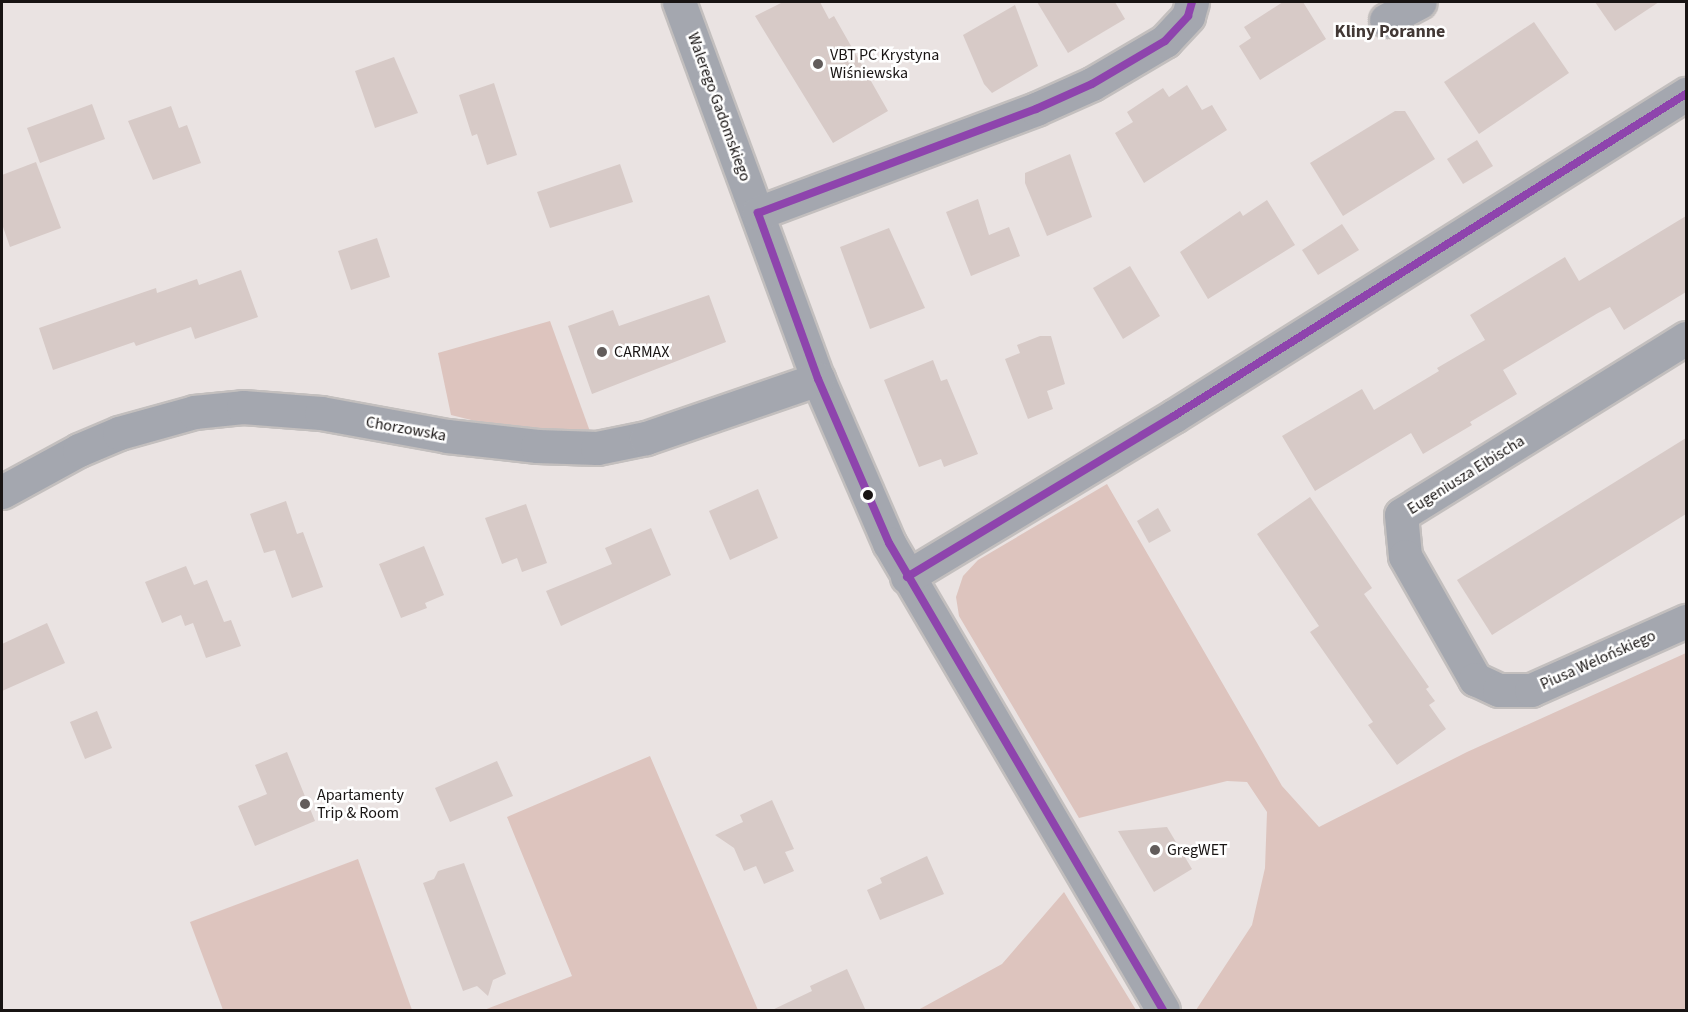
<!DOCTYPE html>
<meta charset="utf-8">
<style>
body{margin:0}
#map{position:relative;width:1688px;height:1012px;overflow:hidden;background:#eae3e2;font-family:"Source Sans 3",sans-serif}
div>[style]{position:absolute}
.green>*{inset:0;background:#ddc4be}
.building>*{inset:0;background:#d7cac7}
.roads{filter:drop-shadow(2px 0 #c3bfbe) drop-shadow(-2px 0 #c3bfbe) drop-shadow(0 2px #c3bfbe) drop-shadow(0 -2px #c3bfbe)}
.minor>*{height:33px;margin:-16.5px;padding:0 16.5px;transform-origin:16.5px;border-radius:16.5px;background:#a4a7af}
.bus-1>*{height:8px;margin:-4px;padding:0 4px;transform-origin:4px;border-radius:4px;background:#8e44ad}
.dots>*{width:16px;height:16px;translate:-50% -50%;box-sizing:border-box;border:3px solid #fff;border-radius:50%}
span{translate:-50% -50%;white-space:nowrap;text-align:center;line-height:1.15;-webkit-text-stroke:5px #fff;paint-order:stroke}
.poi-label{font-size:16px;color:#181413}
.left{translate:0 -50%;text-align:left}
.street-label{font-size:16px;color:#181413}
.neighbourhood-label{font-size:18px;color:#423835;font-weight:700}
.frame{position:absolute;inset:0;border:3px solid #181413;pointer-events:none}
</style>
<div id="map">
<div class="green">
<div style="clip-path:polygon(550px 321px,592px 437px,537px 436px,451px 415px,438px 353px)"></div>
<div style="clip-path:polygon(1107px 484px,1282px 786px,1319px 827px,1467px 752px,1686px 653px,1686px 1010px,1196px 1010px,1252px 925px,1265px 868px,1267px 812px,1247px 782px,1227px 781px,1079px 818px,959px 616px,956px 597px,963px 576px,978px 560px)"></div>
<div style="clip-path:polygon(650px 756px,758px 1010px,484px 1010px,572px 976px,507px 817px)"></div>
<div style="clip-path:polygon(358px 859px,412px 1010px,223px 1010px,190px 922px)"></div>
<div style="clip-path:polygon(1064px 892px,1136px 1010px,918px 1010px,1002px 964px)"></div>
</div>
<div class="building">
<div style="clip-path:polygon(783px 2px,820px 2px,829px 19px,834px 16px,888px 111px,833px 143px,755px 16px)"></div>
<div style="clip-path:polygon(1037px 2px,1115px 2px,1125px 19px,1068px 53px)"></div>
<div style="clip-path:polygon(1283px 2px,1303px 2px,1326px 39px,1260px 80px,1239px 46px,1251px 38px,1244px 27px)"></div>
<div style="clip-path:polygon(1595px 2px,1659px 2px,1615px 31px)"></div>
<div style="clip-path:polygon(1015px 5px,1038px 66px,992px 93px,984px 84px,963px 35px)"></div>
<div style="clip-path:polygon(1534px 22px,1569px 73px,1479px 134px,1444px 82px)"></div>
<div style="clip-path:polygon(394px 57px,418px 113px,375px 128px,355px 71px)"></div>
<div style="clip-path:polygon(494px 83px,517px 155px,487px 165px,477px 134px,472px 136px,459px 95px)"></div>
<div style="clip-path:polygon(1187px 85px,1202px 110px,1212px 105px,1227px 130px,1144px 183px,1115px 133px,1133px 122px,1127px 112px,1163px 88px,1169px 97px)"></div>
<div style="clip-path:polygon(92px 104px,105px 139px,40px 163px,27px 128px)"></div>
<div style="clip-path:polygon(171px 106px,179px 128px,187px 125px,201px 163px,153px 180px,128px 121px)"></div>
<div style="clip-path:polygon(1395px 111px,1405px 111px,1435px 159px,1343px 216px,1310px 163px)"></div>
<div style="clip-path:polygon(1477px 140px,1493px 166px,1463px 184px,1447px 159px)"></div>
<div style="clip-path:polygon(1070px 154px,1092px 217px,1047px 236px,1025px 183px,1025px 173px)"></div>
<div style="clip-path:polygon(36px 162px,61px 228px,10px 247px,2px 224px,2px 175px)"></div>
<div style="clip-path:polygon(620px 164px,633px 202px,550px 228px,537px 192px)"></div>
<div style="clip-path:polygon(978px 199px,989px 235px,1009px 227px,1020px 256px,971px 276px,946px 212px)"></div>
<div style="clip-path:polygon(1267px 200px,1295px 245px,1208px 299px,1180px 252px,1240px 211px,1243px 216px)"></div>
<div style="clip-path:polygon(1686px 216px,1686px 292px,1624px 330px,1610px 307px,1598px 313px,1503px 370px,1517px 394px,1470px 422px,1472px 425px,1423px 454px,1411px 433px,1315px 491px,1282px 436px,1362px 389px,1374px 410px,1439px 371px,1437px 368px,1485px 340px,1470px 315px,1565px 257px,1579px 281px)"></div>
<div style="clip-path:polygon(1342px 224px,1359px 250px,1318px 275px,1302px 250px)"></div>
<div style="clip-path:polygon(889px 228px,925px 308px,870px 329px,840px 247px)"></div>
<div style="clip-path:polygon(377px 238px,390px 277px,351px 290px,338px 251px)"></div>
<div style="clip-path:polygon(1130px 266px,1160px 316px,1123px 339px,1093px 288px)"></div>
<div style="clip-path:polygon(241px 270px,258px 317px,195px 339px,191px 327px,136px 346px,134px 342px,53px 370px,39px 328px,156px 288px,157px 293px,197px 279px,199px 285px)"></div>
<div style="clip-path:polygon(709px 295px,726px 342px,592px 394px,568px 326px,613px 310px,619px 326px)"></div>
<div style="clip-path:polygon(1040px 336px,1051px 336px,1065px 384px,1047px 391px,1053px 409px,1028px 419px,1005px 359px,1020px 353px,1017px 345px)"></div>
<div style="clip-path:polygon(933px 360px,941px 381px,947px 379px,978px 454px,944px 467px,941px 459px,919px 467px,884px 380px)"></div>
<div style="clip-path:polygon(1686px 438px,1686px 514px,1492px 635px,1457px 580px)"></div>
<div style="clip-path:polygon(758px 489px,778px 538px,730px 560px,709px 511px)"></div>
<div style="clip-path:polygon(1310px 497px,1372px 588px,1364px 594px,1429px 687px,1426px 689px,1435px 701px,1429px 705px,1446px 729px,1397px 765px,1368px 725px,1373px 722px,1310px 632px,1319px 626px,1257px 534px)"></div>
<div style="clip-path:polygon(286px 501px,297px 534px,303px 532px,323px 587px,292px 598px,275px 550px,264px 553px,250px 514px)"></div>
<div style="clip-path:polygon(526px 504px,547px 563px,522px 572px,517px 558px,502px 564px,485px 518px)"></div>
<div style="clip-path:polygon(1158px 508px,1171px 531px,1149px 543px,1137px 521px)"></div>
<div style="clip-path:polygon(651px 528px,671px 575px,561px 626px,546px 591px,612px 564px,605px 548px)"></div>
<div style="clip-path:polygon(424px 546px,444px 595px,425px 603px,427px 608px,401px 618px,379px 564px)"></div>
<div style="clip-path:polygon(186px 566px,194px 585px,207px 580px,224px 622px,231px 620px,241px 646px,206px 658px,193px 623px,185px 626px,181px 615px,162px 623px,145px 582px)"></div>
<div style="clip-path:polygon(47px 623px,65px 663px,2px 691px,2px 644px)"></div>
<div style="clip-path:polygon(97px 711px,112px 748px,85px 759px,70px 722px)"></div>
<div style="clip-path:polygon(287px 752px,315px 821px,255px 846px,238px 806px,267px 794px,255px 765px)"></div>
<div style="clip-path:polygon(497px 761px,513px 796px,450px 822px,435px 788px)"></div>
<div style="clip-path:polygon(772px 800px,794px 849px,785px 852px,794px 871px,764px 884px,756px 866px,744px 871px,734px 848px,715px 835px,743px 822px,740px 815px)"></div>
<div style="clip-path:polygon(1167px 827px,1192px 869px,1154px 892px,1118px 831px)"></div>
<div style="clip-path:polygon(927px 856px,944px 894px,880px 920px,867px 890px,882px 883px,880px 878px)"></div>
<div style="clip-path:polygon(464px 863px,506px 974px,493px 980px,488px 996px,477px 986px,463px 991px,423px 883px,434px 879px,438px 871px)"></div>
<div style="clip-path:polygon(847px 969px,866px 1011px,770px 1011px,812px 991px,810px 986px)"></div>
</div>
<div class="roads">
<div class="minor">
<div style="left:679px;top:2px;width:402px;rotate:69.8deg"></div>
<div style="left:818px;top:379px;width:179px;rotate:66.6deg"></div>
<div style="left:889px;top:543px;width:541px;rotate:59.6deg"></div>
<div style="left:1386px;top:20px;width:38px;rotate:-28deg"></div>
<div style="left:758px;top:213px;width:297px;rotate:-20.5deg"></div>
<div style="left:1036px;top:109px;width:61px;rotate:-24.1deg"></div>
<div style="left:1092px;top:84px;width:85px;rotate:-30.5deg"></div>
<div style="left:1165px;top:41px;width:34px;rotate:-47deg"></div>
<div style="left:1188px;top:16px;width:15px;rotate:-74deg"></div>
<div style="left:1686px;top:338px;width:335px;rotate:148.2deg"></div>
<div style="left:1401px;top:515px;width:41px;rotate:84.4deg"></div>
<div style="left:1405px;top:556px;width:142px;rotate:60.4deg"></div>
<div style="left:1475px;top:679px;width:26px;rotate:25deg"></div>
<div style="left:1499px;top:690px;width:32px"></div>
<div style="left:1531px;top:690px;width:170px;rotate:-24deg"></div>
<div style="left:2px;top:492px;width:88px;rotate:-28.6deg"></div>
<div style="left:79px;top:450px;width:43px;rotate:-23deg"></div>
<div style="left:119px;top:433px;width:78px;rotate:-15.6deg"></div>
<div style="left:194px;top:412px;width:49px;rotate:-5.8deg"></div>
<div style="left:243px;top:407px;width:78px;rotate:4.4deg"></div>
<div style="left:321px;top:413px;width:128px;rotate:10.3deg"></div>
<div style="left:447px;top:436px;width:91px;rotate:6.3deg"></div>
<div style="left:537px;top:446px;width:60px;rotate:1.9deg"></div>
<div style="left:597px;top:448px;width:50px;rotate:-11.5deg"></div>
<div style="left:646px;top:438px;width:182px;rotate:-18.9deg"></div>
<div style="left:907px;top:577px;width:312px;rotate:-31.1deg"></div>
<div style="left:1174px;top:416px;width:605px;rotate:-32.17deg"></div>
</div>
</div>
<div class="bus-1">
<div style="left:907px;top:577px;width:312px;rotate:-31.1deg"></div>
<div style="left:1174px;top:416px;width:605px;rotate:-32.17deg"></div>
<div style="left:1163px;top:1010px;width:541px;rotate:-120.4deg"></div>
<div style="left:889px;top:543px;width:179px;rotate:-113.4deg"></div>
<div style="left:818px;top:379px;width:177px;rotate:-109.9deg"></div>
<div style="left:758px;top:213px;width:297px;rotate:-20.5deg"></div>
<div style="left:1036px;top:109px;width:61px;rotate:-24.1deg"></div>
<div style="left:1092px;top:84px;width:85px;rotate:-30.5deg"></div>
<div style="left:1165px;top:41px;width:34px;rotate:-47deg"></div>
<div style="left:1188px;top:16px;width:15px;rotate:-74deg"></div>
</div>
<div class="dots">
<div style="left:818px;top:64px;background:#625c5b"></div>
<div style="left:602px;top:352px;background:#625c5b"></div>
<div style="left:868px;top:495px;background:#181413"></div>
<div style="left:305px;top:804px;background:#625c5b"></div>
<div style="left:1155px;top:850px;background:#625c5b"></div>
</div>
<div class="poi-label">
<span class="left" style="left:830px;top:64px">VBT PC Krystyna<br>Wiśniewska</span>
<span class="left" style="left:614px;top:352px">CARMAX</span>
<span class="left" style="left:317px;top:804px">Apartamenty<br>Trip &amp; Room</span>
<span class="left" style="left:1167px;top:850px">GregWET</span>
</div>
<div class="street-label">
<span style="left:719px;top:107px;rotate:70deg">Walerego Gadomskiego</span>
<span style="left:406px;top:429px;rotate:10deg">Chorzowska</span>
<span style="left:1466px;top:475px;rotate:-32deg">Eugeniusza Eibischa</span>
<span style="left:1598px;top:660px;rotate:-24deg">Piusa Welońskiego</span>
</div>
<div class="neighbourhood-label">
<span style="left:1390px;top:32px">Kliny Poranne</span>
</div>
<div class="frame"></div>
</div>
